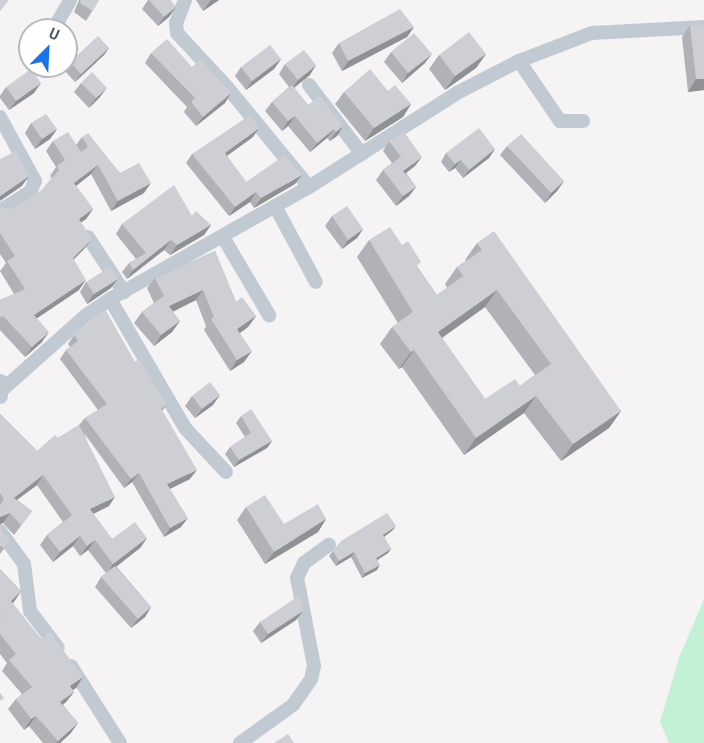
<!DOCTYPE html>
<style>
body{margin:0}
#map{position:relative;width:704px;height:743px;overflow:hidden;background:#f5f3f3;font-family:"Archivo Narrow",sans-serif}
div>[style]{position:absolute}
.green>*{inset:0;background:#c3f1d5}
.minor>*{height:14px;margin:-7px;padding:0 7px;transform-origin:7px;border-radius:7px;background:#c1cad2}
.tertiary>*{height:16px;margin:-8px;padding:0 8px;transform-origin:8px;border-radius:8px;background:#c1cad2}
.wall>*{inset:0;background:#b0b2b7}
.shaded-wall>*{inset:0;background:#909195}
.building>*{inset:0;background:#cdcfd5}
span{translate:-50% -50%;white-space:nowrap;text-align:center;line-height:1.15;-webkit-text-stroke:6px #fff;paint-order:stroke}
.north{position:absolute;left:18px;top:18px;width:60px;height:60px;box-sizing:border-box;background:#fff;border:2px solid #b7bbc0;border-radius:50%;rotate:24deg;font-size:16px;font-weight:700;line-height:24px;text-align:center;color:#4a5661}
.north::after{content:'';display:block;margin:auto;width:21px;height:27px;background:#1a73e8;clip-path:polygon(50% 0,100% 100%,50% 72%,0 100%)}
</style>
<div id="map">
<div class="green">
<div style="clip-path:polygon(704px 599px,704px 743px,669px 743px,660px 722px,679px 658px)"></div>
</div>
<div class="minor">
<div style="left:185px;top:0;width:25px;rotate:111deg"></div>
<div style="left:176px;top:23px;width:10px;rotate:84deg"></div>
<div style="left:177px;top:33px;width:74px;rotate:47.2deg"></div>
<div style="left:227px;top:87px;width:129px;rotate:50.6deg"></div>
<div style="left:53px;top:30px;width:34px;rotate:-60deg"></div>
<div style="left:519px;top:61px;width:73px;rotate:55.7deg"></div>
<div style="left:560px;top:121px;width:23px"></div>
<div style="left:309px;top:85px;width:87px;rotate:52.5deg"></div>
<div style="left:0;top:117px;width:73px;rotate:61.3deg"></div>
<div style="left:35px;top:181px;width:12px;rotate:114deg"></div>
<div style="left:30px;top:192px;width:36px;rotate:148deg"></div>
<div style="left:275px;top:206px;width:86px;rotate:61.7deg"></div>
<div style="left:88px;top:237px;width:66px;rotate:56.8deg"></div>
<div style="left:223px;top:237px;width:91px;rotate:59.5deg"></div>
<div style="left:110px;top:299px;width:149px;rotate:59.8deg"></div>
<div style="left:185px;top:428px;width:60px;rotate:47deg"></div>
<div style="left:2px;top:390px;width:111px;rotate:-41.7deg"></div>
<div style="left:85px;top:316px;width:32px;rotate:-34deg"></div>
<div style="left:112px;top:298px;width:226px;rotate:-29.4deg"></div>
<div style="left:309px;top:187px;width:175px;rotate:-32.4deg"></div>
<div style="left:457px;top:93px;width:70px;rotate:-27.3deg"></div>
<div style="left:519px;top:61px;width:78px;rotate:-21deg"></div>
<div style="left:592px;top:33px;width:112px;rotate:-3.1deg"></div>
<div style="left:0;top:531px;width:41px;rotate:54deg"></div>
<div style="left:24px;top:564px;width:47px;rotate:82.7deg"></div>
<div style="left:30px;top:611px;width:46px;rotate:52.9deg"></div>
<div style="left:71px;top:666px;width:91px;rotate:57.5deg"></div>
<div style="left:240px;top:743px;width:65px;rotate:-35.6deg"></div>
<div style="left:293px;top:705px;width:32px;rotate:-55deg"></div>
<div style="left:311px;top:679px;width:13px;rotate:-77deg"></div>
<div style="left:314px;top:666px;width:90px;rotate:-100.9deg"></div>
<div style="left:297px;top:578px;width:17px;rotate:-65deg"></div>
<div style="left:304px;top:563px;width:31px;rotate:-36deg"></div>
</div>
<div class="tertiary">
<div style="left:0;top:382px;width:14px;rotate:90deg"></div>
</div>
<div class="wall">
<div style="clip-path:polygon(79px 0,99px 0,86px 21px,74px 12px)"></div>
<div style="clip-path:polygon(148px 0,170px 0,176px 7px,169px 17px,158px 26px,142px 9px)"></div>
<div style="clip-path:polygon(196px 0,219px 0,203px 11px)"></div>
<div style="clip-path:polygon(690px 25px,704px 90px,688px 92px,682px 37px)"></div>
<div style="clip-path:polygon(414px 27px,407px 37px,342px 71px,332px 53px,339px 43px)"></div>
<div style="clip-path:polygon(109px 48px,104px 55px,75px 82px,64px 70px,70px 62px)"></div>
<div style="clip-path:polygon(391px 52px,425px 63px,402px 83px,384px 62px)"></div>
<div style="clip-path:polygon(151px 53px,225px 103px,196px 126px,184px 112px,187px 107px,145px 63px)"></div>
<div style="clip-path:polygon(486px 54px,476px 68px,445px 90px,429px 69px,439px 55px)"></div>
<div style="clip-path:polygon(281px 59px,274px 69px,246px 90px,235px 76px,241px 67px)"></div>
<div style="clip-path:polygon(285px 64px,310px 75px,294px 88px,308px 105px,343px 126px,337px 136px,330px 141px,327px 138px,310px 152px,288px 126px,282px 131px,265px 111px,272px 102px,289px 87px,279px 74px)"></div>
<div style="clip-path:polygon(81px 83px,100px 97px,89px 108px,74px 92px)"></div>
<div style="clip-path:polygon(6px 87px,34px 93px,9px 110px,0 98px,0 96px)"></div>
<div style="clip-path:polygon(388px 91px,411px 104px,403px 117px,365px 141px,335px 104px,344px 92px)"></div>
<div style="clip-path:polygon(31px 123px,57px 129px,50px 139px,35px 149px,25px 133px)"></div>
<div style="clip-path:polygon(82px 137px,120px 173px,144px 193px,111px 211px,91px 174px,76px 186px,93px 209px,86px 219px,81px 222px,85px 248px,74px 259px,79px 290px,37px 318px,42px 342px,25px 357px,0 330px,0 300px,14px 294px,0 271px,6px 263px,0 254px,0 206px,11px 209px,42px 190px,52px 178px,50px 176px,56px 167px,46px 151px,53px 141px,76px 145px)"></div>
<div style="clip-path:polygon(253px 137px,227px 156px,246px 182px,295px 184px,254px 208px,250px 202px,229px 216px,186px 163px,192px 154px)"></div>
<div style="clip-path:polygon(389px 141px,415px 166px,406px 173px,416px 187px,409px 196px,396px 206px,376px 180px,383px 170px,392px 163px,383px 151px)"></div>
<div style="clip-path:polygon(507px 146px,564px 181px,557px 191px,545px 203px,500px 155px)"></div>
<div style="clip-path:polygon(495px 149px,489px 158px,463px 178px,455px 168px,449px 172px,441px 162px,446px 153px)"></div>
<div style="clip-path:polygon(192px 216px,211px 225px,204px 235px,170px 255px,164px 250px,127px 279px,122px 272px,129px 263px,136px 259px,116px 234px,122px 224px)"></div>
<div style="clip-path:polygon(332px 216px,363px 229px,357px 238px,342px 249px,325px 226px)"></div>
<div style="clip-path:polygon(evenodd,369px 240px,402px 245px,437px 295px,447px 288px,445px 284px,457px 267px,466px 261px,465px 260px,477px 243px,621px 411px,609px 428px,561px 461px,524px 413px,464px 455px,402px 367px,399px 369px,380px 344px,392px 327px,398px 323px,357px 257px,369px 240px,485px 307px,535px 375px,520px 386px,485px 399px,442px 338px,485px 307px)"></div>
<div style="clip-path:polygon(215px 251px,236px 302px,256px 316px,248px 327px,240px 333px,244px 362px,230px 371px,204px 330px,206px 326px,196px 300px,173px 312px,180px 321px,172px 332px,154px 346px,134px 323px,142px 312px,154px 303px,147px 288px,155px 278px)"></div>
<div style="clip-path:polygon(86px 282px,111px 288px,87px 304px,80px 292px)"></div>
<div style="clip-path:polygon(74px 335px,135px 362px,167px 405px,162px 411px,190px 479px,170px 489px,181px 527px,164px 537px,132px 482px,124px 488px,84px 433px,109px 506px,93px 514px,112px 539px,147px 538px,140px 548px,116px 566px,151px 607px,145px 617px,131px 628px,95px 587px,101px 577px,106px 573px,88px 550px,80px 556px,73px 546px,53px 562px,40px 545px,47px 535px,63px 522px,37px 485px,17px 500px,32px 511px,14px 535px,3px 523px,0 524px,0 414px,37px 451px,79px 425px,85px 418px,98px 410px,60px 359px,66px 350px,70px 347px,68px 344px)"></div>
<div style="clip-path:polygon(192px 396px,213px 405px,195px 418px,185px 406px)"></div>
<div style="clip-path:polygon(241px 416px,272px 441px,267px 448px,234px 467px,225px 454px,230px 447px,245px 437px,236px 423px)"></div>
<div style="clip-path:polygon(246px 507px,284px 524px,326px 519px,318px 532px,265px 564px,237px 520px)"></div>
<div style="clip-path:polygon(0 527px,10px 541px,0 554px)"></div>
<div style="clip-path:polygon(393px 530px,384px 537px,391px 549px,388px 553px,378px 560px,377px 570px,362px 578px,351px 557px,336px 566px,329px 556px,333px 551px)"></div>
<div style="clip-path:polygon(0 569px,21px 591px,12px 603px,41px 639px,83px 677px,76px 688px,73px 690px,74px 692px,66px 702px,63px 705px,78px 723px,70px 734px,60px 743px,43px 743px,29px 726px,24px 730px,8px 709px,16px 699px,22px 694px,2px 671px,7px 663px,0 654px)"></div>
<div style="clip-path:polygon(303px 611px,296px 620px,261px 643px,253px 631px,260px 622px)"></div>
</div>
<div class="shaded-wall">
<div style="clip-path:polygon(212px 0,219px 0,203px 11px,210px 1px)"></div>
<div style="clip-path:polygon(176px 7px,169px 17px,158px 26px,164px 17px)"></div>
<div style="clip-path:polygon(414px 27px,407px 37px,342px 71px,348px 61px)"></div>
<div style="clip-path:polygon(109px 48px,104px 55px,75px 82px,81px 74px)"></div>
<div style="clip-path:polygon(432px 54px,425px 63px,402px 83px,408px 73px)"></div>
<div style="clip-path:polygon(486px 54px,476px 68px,445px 90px,455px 76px)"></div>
<div style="clip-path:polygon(281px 59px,274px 69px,246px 90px,252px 81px)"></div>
<div style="clip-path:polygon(316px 65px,310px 75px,291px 90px,298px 80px)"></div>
<div style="clip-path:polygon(696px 79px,704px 79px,704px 90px,688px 92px)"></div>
<div style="clip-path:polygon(41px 83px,34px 93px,9px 110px,16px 101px)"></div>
<div style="clip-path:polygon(107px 88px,100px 97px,89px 108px,96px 98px)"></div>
<div style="clip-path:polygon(231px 93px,225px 103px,196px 126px,203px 117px)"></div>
<div style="clip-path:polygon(411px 104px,403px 117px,365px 141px,374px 128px)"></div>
<div style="clip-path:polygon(295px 116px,288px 126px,282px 131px,288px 121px)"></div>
<div style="clip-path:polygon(343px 126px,337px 136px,330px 141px,336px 132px)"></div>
<div style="clip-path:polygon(259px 128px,253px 137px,218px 162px,225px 153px)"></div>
<div style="clip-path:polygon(57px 129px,50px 139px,35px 149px,42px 139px)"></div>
<div style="clip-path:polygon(334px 129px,327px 138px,310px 152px,317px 143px)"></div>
<div style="clip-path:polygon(495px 149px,489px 158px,463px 178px,469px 170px)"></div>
<div style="clip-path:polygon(422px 157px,415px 166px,397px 180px,403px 171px)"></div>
<div style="clip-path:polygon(461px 160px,455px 168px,449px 172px,455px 164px)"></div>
<div style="clip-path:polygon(98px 165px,91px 174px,67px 193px,74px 183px)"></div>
<div style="clip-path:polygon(302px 175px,295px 184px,254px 208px,261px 198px)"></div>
<div style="clip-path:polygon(29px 176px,22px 186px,0 201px,0 196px)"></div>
<div style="clip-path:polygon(564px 181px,557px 191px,545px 203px,551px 193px)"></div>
<div style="clip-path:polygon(151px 183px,144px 193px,111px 211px,118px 201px)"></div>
<div style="clip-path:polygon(416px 187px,409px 196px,396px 206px,403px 196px)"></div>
<div style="clip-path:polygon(256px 192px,250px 202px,229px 216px,235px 207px)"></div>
<div style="clip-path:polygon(93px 209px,86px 219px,72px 229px,79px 219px)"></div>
<div style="clip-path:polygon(211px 225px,204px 235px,170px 255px,177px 245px)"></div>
<div style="clip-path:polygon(363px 229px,357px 238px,342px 249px,348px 240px)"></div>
<div style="clip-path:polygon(92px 239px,85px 248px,66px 267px,73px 258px)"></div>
<div style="clip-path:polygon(171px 240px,164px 250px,127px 279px,133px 270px)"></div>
<div style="clip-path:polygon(118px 279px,111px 288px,87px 304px,94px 294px)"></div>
<div style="clip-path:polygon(86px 280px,79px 290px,27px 325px,34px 315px)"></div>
<div style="clip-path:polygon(203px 290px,196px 300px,161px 317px,169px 306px)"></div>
<div style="clip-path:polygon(497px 290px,485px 307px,426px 349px,438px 332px)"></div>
<div style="clip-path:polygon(256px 316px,248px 327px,230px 340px,237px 329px)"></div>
<div style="clip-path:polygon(180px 321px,172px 332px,154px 346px,161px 335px)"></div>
<div style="clip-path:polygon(49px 332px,42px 342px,25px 357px,32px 347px)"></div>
<div style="clip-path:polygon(414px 350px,402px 367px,399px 369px,411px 352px)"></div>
<div style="clip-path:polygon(252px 351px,244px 362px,230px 371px,237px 360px)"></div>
<div style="clip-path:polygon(220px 395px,213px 405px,195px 418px,202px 409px)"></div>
<div style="clip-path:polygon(536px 396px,524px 413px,464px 455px,476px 438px)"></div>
<div style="clip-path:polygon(621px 411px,609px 428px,561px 461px,573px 444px)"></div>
<div style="clip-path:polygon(272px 441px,267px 448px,234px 467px,239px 460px)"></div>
<div style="clip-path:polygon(197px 470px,190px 479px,161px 493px,167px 484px)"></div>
<div style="clip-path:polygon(139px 473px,132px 482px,124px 488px,131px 479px)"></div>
<div style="clip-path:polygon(43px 475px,37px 485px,7px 507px,14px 498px)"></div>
<div style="clip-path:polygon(115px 497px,109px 506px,83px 519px,90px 509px)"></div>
<div style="clip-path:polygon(10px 513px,3px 523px,0 524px,0 517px)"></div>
<div style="clip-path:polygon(188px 518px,181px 527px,164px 537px,170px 528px)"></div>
<div style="clip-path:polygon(326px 519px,318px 532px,265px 564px,274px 552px)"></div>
<div style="clip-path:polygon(396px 526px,393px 530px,380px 540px,383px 535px)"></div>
<div style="clip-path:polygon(80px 536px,73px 546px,53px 562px,60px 552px)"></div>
<div style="clip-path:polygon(147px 538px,140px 548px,107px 574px,113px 564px)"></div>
<div style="clip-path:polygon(95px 540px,88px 550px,80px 556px,87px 546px)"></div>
<div style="clip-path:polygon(391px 549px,388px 553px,373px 562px,376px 558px)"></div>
<div style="clip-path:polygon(354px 552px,351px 557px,336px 566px,339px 561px)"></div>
<div style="clip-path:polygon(380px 565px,377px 570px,362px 578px,365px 573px)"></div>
<div style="clip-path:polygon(21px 591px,14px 602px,3px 612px,11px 601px)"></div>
<div style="clip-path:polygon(151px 607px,145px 617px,131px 628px,138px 619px)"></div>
<div style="clip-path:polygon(303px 611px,296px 620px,261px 643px,268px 634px)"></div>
<div style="clip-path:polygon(83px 677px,76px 688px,62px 697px,70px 686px)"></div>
<div style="clip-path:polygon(74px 692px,66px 702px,52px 713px,60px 702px)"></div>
<div style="clip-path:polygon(36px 716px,29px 726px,24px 730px,31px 719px)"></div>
<div style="clip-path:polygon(78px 723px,70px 734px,60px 743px,56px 743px)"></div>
</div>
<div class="building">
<div style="clip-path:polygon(0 0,9px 0,0 11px)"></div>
<div style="clip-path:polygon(81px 0,99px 0,93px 11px,80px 3px)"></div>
<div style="clip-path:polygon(149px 0,170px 0,176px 7px,164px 17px)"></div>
<div style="clip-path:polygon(400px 9px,414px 27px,348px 61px,339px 43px)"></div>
<div style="clip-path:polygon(704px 24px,704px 79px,696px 79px,690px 25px)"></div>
<div style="clip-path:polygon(469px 32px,486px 54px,455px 76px,439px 55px)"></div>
<div style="clip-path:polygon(414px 33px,432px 54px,408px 73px,391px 52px)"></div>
<div style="clip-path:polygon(98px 36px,109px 48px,81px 74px,70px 62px)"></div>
<div style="clip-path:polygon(167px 39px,192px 67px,200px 59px,231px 93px,203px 117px,191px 102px,195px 98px,151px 53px)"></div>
<div style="clip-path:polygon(270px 45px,281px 59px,252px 81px,241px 67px)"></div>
<div style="clip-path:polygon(304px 50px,316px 65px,298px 80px,285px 64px)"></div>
<div style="clip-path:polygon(31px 69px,41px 83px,16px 101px,6px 87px)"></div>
<div style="clip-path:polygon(370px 69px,388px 91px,395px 85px,411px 104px,374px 128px,344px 92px)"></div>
<div style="clip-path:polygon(92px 72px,107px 88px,96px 98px,81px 83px)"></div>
<div style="clip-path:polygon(292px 85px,308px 105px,320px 96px,343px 126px,336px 132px,334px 129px,317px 143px,295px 116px,288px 121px,272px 102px)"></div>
<div style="clip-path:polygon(46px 114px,57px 129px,42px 139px,31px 123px)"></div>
<div style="clip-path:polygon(250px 115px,259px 128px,225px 153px,246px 182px,285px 155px,302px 175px,261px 198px,256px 192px,235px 207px,192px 154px)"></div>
<div style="clip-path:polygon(479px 128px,495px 149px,469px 170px,461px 160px,455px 164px,446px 153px)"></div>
<div style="clip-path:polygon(68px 132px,81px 152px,88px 147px,82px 137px,88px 133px,120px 173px,139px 163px,151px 183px,118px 201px,98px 165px,74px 183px,93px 209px,79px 219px,92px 239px,73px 258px,86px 280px,34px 315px,49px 332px,32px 347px,3px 316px,0 317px,0 300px,25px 289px,7px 261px,15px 256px,0 233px,0 206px,11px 209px,42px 190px,59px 170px,57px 166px,65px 160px,53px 141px)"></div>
<div style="clip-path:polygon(404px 132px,422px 157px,403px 171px,416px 187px,403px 196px,383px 170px,401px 157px,389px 141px)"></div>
<div style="clip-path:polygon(521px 134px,564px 181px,551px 193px,507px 146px)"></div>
<div style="clip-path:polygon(16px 151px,29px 176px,0 196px,0 159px)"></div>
<div style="clip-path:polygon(174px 185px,192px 216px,196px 211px,211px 225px,177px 245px,171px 240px,133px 270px,129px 263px,146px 253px,122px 224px)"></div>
<div style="clip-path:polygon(347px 206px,363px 229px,348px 240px,332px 216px)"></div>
<div style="clip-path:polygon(evenodd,390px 227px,402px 245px,408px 241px,421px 262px,416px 266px,437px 295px,463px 276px,457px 267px,482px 250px,477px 243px,494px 231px,621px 411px,573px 444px,536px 396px,476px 438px,414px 350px,411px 352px,392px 327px,413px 312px,369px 240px,390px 227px,497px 290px,551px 364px,520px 386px,515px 379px,485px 399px,438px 332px,497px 290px)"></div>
<div style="clip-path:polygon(215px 251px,236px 302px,242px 297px,256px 316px,237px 329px,252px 351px,237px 360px,211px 319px,214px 317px,203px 290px,169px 306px,180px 321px,161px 335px,142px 312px,164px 296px,155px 278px)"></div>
<div style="clip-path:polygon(110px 267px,118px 279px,94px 294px,86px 282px)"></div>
<div style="clip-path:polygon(105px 309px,135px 362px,139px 359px,167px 405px,161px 408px,197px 470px,167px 484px,188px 518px,170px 528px,139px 473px,131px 479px,85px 418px,107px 404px,66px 350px,78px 341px,74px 335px)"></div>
<div style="clip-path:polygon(210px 382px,220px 395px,202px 409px,192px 396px)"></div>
<div style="clip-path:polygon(251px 409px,272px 441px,239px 460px,230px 447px,251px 433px,241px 416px)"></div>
<div style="clip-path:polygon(0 414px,37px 451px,55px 435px,58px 438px,79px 425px,115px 497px,90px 509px,112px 539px,135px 522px,147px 538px,113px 564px,95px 540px,87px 546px,80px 536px,60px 552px,47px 535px,72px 515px,43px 475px,14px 498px,32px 511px,21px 525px,10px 513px,0 517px,0 505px,4px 499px,0 493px)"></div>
<div style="clip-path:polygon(265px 495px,284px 524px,318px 504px,326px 519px,274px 552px,246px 507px)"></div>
<div style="clip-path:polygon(387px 513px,396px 526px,383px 535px,391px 549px,376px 558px,380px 565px,365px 573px,354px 552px,339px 561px,333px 551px,341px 541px)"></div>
<div style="clip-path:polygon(0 527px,10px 541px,4px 548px,0 546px)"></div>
<div style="clip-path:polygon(115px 566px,151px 607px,138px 619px,101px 577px)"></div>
<div style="clip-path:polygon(0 569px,21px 591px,11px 601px,41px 639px,50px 632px,83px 677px,70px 686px,74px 692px,60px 702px,78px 723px,58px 741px,36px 716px,31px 719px,16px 699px,32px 687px,9px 660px,16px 654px,0 634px,0 617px,1px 616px,0 615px)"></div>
<div style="clip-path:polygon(300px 595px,303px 611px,268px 634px,260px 622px)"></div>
<div style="clip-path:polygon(0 693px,4px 698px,0 701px)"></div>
<div style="clip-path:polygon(288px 734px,294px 743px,274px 743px)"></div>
</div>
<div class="north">U</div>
</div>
